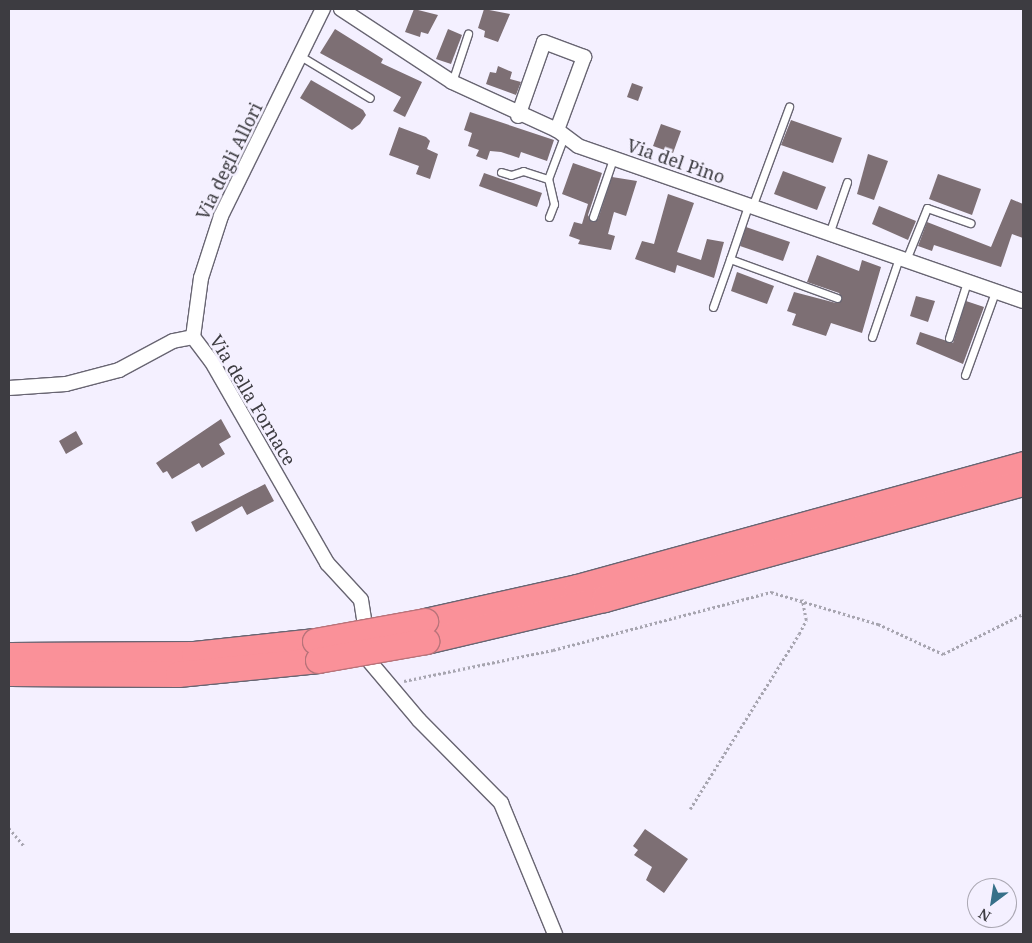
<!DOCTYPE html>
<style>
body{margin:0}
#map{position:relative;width:1032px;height:943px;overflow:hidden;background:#f4f0ff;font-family:"Noto Serif",serif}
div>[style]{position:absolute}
.building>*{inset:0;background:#7d6f74}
.path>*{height:2.5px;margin-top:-1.25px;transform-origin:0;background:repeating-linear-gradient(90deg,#a7a5b0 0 2.5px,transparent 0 5px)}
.roads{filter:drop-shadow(1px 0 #686572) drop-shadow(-1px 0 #686572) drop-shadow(0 1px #686572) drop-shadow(0 -1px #686572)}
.lane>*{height:7px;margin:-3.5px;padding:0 3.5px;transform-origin:3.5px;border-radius:3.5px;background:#fff}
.street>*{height:14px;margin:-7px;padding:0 7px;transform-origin:7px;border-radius:7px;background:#fff}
.highway>*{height:25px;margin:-12.5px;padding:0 12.5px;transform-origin:12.5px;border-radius:12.5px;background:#fa9199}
.bridges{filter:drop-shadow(1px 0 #b8737a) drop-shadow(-1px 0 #b8737a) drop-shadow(0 1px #b8737a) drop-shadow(0 -1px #b8737a)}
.highway-bridge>*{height:25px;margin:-12.5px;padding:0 12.5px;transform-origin:12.5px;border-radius:12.5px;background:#fa9199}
span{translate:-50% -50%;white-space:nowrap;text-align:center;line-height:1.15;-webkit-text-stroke:5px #f4f0ff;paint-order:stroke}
.street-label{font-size:18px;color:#3d3c41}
.frame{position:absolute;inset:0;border:10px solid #3d3c41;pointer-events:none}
.north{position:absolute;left:967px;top:878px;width:50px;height:50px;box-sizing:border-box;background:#f4f0ff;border:1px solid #aba8b3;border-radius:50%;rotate:211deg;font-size:14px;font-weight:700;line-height:20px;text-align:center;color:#3d3c41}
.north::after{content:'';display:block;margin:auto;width:18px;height:22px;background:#367089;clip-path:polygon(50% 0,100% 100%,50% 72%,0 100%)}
</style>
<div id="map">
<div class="building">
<div style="clip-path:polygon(414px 9px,438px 15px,428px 34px,421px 32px,420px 37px,405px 32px)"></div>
<div style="clip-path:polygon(484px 9px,510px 14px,498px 42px,484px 37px,485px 31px,478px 28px)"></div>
<div style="clip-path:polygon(335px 29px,383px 59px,381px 63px,422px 82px,405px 117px,393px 111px,401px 97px,320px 53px)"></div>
<div style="clip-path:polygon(448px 29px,462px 35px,451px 64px,436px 59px)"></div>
<div style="clip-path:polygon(498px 66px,512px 72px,510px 79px,521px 82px,516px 95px,486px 84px,490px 72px,496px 73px)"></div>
<div style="clip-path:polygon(311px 80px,363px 110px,366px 115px,360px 124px,352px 130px,300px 98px)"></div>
<div style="clip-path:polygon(632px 83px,643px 87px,638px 101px,627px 97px)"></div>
<div style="clip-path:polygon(470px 112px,554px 140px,547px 161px,521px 152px,519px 158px,501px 152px,490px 151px,487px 160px,476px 156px,479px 150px,468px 146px,472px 133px,464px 130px)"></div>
<div style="clip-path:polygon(791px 120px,842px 138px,833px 163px,781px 145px)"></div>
<div style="clip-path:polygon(661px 124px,681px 131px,673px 153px,653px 146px)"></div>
<div style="clip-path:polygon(399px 127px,426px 137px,430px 141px,427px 149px,438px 154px,430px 179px,416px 174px,419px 166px,389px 155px)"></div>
<div style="clip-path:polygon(868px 154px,888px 161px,874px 200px,857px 194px)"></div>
<div style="clip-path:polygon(573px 163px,602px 173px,588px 215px,592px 222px,598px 219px,612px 177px,637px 181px,626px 216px,614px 212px,608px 234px,615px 236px,611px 250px,578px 244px,580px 240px,569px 236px,574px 222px,582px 224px,588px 204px,562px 194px)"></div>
<div style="clip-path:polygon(783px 171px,826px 187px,817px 210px,774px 194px)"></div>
<div style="clip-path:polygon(484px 173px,542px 193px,537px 207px,479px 186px)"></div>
<div style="clip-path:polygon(938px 174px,981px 189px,972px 215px,929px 199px)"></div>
<div style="clip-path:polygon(668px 194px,694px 203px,677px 252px,701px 260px,707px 239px,724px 242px,714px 278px,677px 265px,675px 273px,635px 259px,642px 241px,654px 244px)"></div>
<div style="clip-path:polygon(1011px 199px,1023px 204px,1023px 238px,1012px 234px,1001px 267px,934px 245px,932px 251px,918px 246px,927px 222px,991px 247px)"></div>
<div style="clip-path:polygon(879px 206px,916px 221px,908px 240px,872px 224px)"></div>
<div style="clip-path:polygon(746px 227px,790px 242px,783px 261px,740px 246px)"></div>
<div style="clip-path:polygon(817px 255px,859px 271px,862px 260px,881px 267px,862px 333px,831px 323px,826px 336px,792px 325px,796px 314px,787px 311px,794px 292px,836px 303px,842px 299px,839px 293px,807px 282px)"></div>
<div style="clip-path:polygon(737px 272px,774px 286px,767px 304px,731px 291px)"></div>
<div style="clip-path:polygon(916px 296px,935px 301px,928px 322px,910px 316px)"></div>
<div style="clip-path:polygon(966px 301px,984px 307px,963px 364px,916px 344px,920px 332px,953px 343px)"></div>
<div style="clip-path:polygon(221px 419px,231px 437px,219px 444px,225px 454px,202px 468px,199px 463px,172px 479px,167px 471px,163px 473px,156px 463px)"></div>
<div style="clip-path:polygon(76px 431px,83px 444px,66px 454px,59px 441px)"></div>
<div style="clip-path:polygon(265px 484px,274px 501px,247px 515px,242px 506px,196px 532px,191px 522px)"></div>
<div style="clip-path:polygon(645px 829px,688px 859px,664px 893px,646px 880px,652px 867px,634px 855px,638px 850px,633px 846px)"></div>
</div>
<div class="path">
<div style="left:404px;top:681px;width:152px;rotate:-11.8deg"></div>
<div style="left:553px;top:650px;width:226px;rotate:-14.9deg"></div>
<div style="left:771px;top:592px;width:112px;rotate:16.7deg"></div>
<div style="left:878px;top:624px;width:72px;rotate:24.8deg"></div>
<div style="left:943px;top:654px;width:89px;rotate:-26.6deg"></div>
<div style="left:690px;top:809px;width:206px;rotate:-58.1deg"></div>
<div style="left:799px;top:634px;width:16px;rotate:-63deg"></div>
<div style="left:806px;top:620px;width:21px;rotate:-101deg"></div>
<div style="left:9px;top:828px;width:23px;rotate:50deg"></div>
</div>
<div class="roads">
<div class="lane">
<div style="left:302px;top:57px;width:79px;rotate:31.1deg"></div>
<div style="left:452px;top:82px;width:51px;rotate:-71.6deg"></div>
<div style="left:501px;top:172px;width:10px;rotate:17deg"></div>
<div style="left:511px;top:175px;width:13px;rotate:-18deg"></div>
<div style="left:523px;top:171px;width:26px;rotate:18deg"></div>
<div style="left:748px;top:206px;width:56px;rotate:108.8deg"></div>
<div style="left:730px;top:259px;width:114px;rotate:20deg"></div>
<div style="left:752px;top:207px;width:107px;rotate:-69.7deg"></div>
<div style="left:549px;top:217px;width:14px;rotate:-69deg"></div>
<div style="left:554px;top:204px;width:26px;rotate:-103deg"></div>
<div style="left:548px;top:179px;width:43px;rotate:-69.4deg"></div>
<div style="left:593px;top:217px;width:61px;rotate:-71deg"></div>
<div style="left:829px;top:234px;width:55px;rotate:-70.9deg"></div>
<div style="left:906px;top:260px;width:56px;rotate:-68deg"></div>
<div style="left:927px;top:208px;width:46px;rotate:19.2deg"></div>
<div style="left:713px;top:307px;width:51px;rotate:-70.5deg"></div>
<div style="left:872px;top:337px;width:83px;rotate:-71.1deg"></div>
<div style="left:949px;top:338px;width:59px;rotate:-72.2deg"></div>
<div style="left:965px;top:375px;width:88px;rotate:-70.1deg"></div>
</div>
<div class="street">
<div style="left:341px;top:9px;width:133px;rotate:33.3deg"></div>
<div style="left:452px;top:82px;width:115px;rotate:24.6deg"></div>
<div style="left:557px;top:130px;width:26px;rotate:37deg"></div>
<div style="left:578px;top:146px;width:471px;rotate:19.2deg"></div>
<div style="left:518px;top:116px;width:78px;rotate:-70.6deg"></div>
<div style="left:544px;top:42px;width:43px;rotate:20.6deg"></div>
<div style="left:584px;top:57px;width:78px;rotate:110.3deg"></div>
<div style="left:193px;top:337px;width:60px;rotate:-82.3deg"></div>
<div style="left:201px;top:278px;width:65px;rotate:-72.1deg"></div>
<div style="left:221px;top:216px;width:231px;rotate:-63.8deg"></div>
<div style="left:9px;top:388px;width:57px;rotate:-4deg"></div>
<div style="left:66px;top:384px;width:55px;rotate:-14.8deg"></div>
<div style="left:119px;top:370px;width:61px;rotate:-28.2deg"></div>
<div style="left:173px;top:341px;width:20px;rotate:-11deg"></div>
<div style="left:193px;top:337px;width:31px;rotate:53deg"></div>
<div style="left:212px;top:362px;width:232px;rotate:60.2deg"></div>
<div style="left:327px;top:563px;width:50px;rotate:47.4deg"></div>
<div style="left:361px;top:600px;width:20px;rotate:81deg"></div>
<div style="left:370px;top:662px;width:76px;rotate:49.8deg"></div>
<div style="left:419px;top:720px;width:117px;rotate:45.3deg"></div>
<div style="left:501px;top:803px;width:142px;rotate:67.6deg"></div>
</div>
<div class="highway">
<div style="left:425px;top:621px;width:156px;rotate:-12.6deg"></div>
<div style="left:577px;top:587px;width:463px;rotate:-15.4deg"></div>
<div style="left:426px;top:641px;width:183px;rotate:-13.3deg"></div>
<div style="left:604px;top:599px;width:435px;rotate:-15.5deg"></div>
<div style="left:9px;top:655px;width:185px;rotate:-0.3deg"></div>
<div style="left:194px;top:654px;width:122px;rotate:-6.1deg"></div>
<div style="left:9px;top:673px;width:169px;rotate:0.3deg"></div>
<div style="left:178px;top:674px;width:141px;rotate:-5.7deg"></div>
</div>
</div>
<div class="bridges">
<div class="highway-bridge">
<div style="left:315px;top:641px;width:112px;rotate:-10.3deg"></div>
<div style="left:318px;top:660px;width:110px;rotate:-10deg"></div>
</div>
</div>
<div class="street-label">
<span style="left:229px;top:161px;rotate:-64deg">Via degli Allori</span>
<span style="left:676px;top:161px;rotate:19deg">Via del Pino</span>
<span style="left:253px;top:400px;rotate:59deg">Via della Fornace</span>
</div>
<div class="frame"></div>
<div class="north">N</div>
</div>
